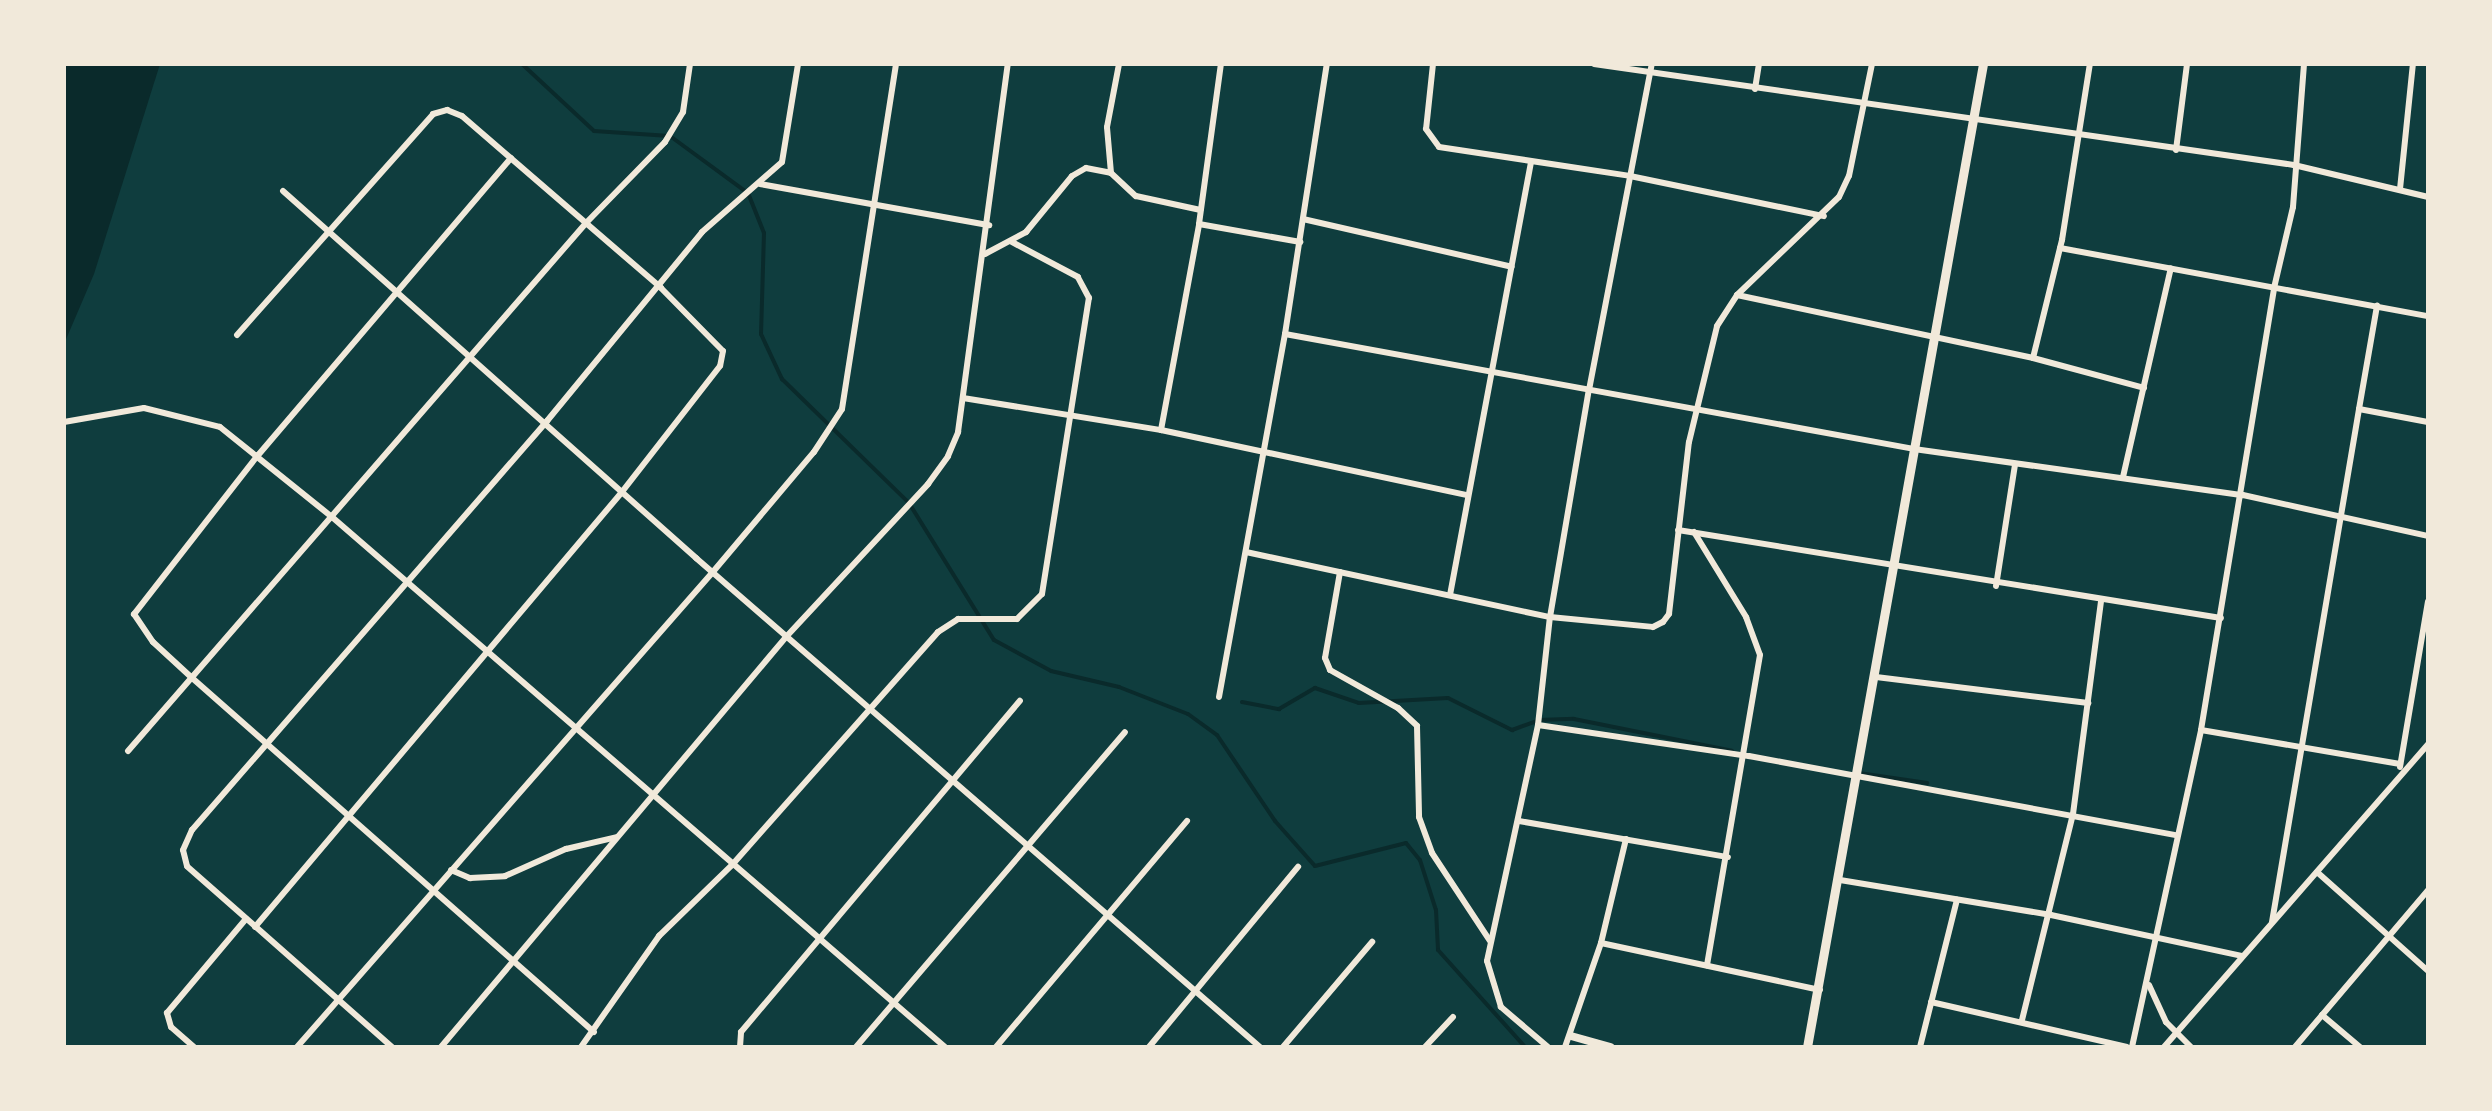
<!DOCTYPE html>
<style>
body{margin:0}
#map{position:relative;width:2492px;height:1111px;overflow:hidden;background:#0f3d3e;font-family:Overpass,sans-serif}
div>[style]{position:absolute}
.water>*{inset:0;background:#0a2a2b}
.stream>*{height:4px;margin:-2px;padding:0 2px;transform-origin:2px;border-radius:2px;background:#0a2a2b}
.minor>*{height:6px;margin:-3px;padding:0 3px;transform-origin:3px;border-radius:3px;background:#f1e9da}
.tertiary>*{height:8px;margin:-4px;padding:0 4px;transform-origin:4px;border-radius:4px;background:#f1e9da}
.secondary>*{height:9px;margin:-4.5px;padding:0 4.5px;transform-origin:4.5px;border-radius:4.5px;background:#f1e9da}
span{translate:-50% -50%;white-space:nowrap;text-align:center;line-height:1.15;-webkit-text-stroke:6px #f1e9da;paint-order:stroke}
.frame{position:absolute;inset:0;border:66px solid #f1e9da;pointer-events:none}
</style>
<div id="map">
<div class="water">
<div style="clip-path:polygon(64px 64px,160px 64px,94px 274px,64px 344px)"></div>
</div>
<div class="stream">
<div style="left:522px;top:64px;width:98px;rotate:42.9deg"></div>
<div style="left:594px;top:131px;width:76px;rotate:3.8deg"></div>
<div style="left:670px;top:136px;width:97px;rotate:36.2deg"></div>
<div style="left:748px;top:193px;width:43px;rotate:68.2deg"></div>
<div style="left:764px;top:233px;width:101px;rotate:91.7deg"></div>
<div style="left:761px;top:334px;width:50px;rotate:65deg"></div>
<div style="left:782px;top:379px;width:177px;rotate:44.3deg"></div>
<div style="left:909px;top:503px;width:161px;rotate:58.2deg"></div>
<div style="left:994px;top:640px;width:65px;rotate:28.5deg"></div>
<div style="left:1051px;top:671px;width:70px;rotate:13.2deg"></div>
<div style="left:1119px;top:687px;width:74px;rotate:21.4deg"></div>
<div style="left:1188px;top:714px;width:36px;rotate:36deg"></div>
<div style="left:1217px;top:735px;width:104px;rotate:56deg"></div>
<div style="left:1275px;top:821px;width:60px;rotate:48.4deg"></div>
<div style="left:1315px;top:866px;width:94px;rotate:-14.2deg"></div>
<div style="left:1406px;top:843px;width:22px;rotate:51deg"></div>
<div style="left:1420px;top:860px;width:52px;rotate:72.3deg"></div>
<div style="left:1436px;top:910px;width:40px;rotate:87.1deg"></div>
<div style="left:1438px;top:950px;width:130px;rotate:48.1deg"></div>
<div style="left:1242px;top:702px;width:38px;rotate:11deg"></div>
<div style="left:1279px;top:709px;width:42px;rotate:-30.3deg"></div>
<div style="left:1315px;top:688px;width:46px;rotate:18.8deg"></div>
<div style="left:1359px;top:703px;width:89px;rotate:-3.2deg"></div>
<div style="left:1448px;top:698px;width:72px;rotate:26.6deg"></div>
<div style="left:1512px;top:730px;width:29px;rotate:-20deg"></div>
<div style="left:1539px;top:720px;width:35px;rotate:-2deg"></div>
<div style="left:1574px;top:719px;width:161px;rotate:11.4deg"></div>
<div style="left:1859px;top:773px;width:69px;rotate:8.4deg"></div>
</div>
<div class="minor">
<div style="left:1433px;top:64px;width:65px;rotate:96.1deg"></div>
<div style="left:1426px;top:129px;width:22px;rotate:54deg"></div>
<div style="left:1439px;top:147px;width:193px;rotate:8.6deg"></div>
<div style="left:1630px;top:176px;width:198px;rotate:11.7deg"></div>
<div style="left:1594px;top:64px;width:707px;rotate:8.21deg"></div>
<div style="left:2294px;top:165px;width:138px;rotate:13.4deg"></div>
<div style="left:1755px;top:89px;width:25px;rotate:-81deg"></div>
<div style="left:2176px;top:150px;width:87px;rotate:-82.7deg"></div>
<div style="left:511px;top:158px;width:390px;rotate:130.4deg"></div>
<div style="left:258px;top:455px;width:202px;rotate:127.9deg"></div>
<div style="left:134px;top:614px;width:34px;rotate:56deg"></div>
<div style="left:153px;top:642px;width:52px;rotate:42.6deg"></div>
<div style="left:191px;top:677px;width:537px;rotate:41.38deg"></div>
<div style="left:1111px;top:173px;width:46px;rotate:-95deg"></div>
<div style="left:1107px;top:127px;width:64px;rotate:-79.2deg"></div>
<div style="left:760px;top:184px;width:233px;rotate:10.2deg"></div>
<div style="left:2400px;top:189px;width:126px;rotate:-84.1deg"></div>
<div style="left:283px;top:191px;width:553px;rotate:41.62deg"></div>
<div style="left:696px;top:558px;width:746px;rotate:40.93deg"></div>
<div style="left:1303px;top:219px;width:214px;rotate:12.9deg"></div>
<div style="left:1199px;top:224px;width:103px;rotate:10.1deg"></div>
<div style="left:2060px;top:248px;width:374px;rotate:10.5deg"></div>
<div style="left:985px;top:254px;width:47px;rotate:-28.2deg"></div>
<div style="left:1026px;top:232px;width:72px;rotate:-50.6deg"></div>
<div style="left:1072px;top:176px;width:16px;rotate:-30deg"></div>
<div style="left:1086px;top:168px;width:25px;rotate:11deg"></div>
<div style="left:1111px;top:173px;width:34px;rotate:43deg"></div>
<div style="left:1136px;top:196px;width:66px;rotate:12.2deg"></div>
<div style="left:1737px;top:295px;width:303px;rotate:12deg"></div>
<div style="left:2033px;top:358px;width:122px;rotate:-76.2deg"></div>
<div style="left:2062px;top:240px;width:178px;rotate:-81deg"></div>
<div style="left:1285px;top:334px;width:639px;rotate:10.36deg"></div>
<div style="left:1914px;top:449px;width:332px;rotate:8deg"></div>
<div style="left:2243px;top:495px;width:189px;rotate:12.5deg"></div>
<div style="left:237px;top:335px;width:295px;rotate:-48.4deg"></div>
<div style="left:433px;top:114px;width:15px;rotate:-16deg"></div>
<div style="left:447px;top:110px;width:16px;rotate:22deg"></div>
<div style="left:462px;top:116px;width:263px;rotate:40.8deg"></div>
<div style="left:661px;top:288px;width:88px;rotate:45.5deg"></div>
<div style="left:723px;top:351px;width:15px;rotate:101deg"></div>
<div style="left:720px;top:366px;width:160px;rotate:127.9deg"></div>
<div style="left:622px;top:492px;width:569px;rotate:130.15deg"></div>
<div style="left:2033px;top:358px;width:115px;rotate:15.1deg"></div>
<div style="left:963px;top:398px;width:201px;rotate:9.2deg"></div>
<div style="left:1161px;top:430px;width:313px;rotate:12deg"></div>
<div style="left:2359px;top:409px;width:105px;rotate:-80.1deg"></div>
<div style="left:64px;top:422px;width:81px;rotate:-9.9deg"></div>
<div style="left:144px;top:408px;width:78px;rotate:14deg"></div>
<div style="left:220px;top:427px;width:144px;rotate:38.8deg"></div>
<div style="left:332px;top:517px;width:810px;rotate:40.85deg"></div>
<div style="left:1161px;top:430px;width:209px;rotate:-79.5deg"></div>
<div style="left:1199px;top:224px;width:162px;rotate:-82.2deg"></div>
<div style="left:2123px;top:477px;width:214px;rotate:-77.1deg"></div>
<div style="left:1678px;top:530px;width:550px;rotate:9.21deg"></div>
<div style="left:1694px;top:532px;width:100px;rotate:58.5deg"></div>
<div style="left:1746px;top:617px;width:40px;rotate:69.8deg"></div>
<div style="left:1760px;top:655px;width:315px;rotate:99.7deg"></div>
<div style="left:1246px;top:552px;width:311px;rotate:12.1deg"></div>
<div style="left:1550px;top:617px;width:103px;rotate:5.5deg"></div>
<div style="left:1653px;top:627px;width:11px;rotate:-27deg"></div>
<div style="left:1663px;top:622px;width:10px;rotate:-53deg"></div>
<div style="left:1669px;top:614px;width:173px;rotate:-83.4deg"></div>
<div style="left:1689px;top:442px;width:119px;rotate:-76.4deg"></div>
<div style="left:1717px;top:326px;width:37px;rotate:-57deg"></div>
<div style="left:1737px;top:295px;width:141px;rotate:-43.9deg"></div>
<div style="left:1839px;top:197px;width:23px;rotate:-65deg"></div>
<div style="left:1849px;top:176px;width:114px;rotate:-78.4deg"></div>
<div style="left:1340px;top:572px;width:87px;rotate:99.9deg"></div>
<div style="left:1325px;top:658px;width:13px;rotate:67deg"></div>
<div style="left:1330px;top:670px;width:78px;rotate:29.2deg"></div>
<div style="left:1398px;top:708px;width:26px;rotate:43deg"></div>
<div style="left:1417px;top:726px;width:91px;rotate:88.7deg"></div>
<div style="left:1419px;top:817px;width:38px;rotate:70deg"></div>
<div style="left:1432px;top:853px;width:105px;rotate:56.6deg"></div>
<div style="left:1996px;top:586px;width:122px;rotate:-81.1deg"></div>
<div style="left:1450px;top:595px;width:441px;rotate:-79.4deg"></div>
<div style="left:1876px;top:677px;width:214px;rotate:7deg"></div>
<div style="left:1219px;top:697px;width:369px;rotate:-79.7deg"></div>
<div style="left:1285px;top:334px;width:273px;rotate:-81.2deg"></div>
<div style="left:1538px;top:725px;width:213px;rotate:8.4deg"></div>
<div style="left:1749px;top:756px;width:434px;rotate:10.5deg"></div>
<div style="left:2201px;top:730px;width:202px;rotate:9.7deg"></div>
<div style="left:128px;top:751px;width:699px;rotate:-49.06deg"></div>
<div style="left:586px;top:223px;width:113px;rotate:-45.7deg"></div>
<div style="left:665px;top:142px;width:35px;rotate:-59deg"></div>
<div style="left:683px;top:112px;width:49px;rotate:-81.7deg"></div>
<div style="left:2400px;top:767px;width:168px;rotate:-80.4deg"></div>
<div style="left:1519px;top:821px;width:212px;rotate:9.8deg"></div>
<div style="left:451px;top:870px;width:21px;rotate:23deg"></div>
<div style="left:470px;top:878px;width:35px;rotate:-3deg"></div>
<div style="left:505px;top:876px;width:67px;rotate:-23.9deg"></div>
<div style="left:566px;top:849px;width:52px;rotate:-13.2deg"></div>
<div style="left:2317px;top:872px;width:149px;rotate:41.7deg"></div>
<div style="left:1840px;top:880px;width:214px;rotate:9.4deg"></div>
<div style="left:2051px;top:915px;width:195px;rotate:12.1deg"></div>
<div style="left:2272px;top:922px;width:520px;rotate:-80.37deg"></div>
<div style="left:2359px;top:409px;width:70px;rotate:10.7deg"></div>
<div style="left:1601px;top:943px;width:224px;rotate:12.1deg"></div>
<div style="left:2149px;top:985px;width:41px;rotate:65.3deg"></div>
<div style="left:2166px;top:1022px;width:35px;rotate:45deg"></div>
<div style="left:1931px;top:1002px;width:201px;rotate:12.9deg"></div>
<div style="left:2322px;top:1015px;width:50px;rotate:40.1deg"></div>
<div style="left:2022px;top:1020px;width:212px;rotate:-76.1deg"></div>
<div style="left:2073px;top:814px;width:216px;rotate:-82.5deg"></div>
<div style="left:194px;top:1047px;width:30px;rotate:-139deg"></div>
<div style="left:171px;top:1027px;width:15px;rotate:-106deg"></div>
<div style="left:167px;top:1013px;width:123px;rotate:-50deg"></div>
<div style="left:297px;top:1047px;width:630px;rotate:-48.8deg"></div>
<div style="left:712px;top:573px;width:158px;rotate:-49.9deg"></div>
<div style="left:814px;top:452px;width:51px;rotate:-56.9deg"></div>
<div style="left:842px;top:409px;width:349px;rotate:-81.1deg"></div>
<div style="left:392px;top:1047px;width:273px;rotate:-138.6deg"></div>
<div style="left:187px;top:866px;width:16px;rotate:-104deg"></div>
<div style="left:183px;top:850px;width:22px;rotate:-66deg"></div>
<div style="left:192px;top:830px;width:542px;rotate:-49.04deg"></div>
<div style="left:547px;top:421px;width:244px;rotate:-50.6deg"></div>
<div style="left:702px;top:232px;width:106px;rotate:-41.2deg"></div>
<div style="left:782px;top:162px;width:99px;rotate:-80.7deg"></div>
<div style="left:441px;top:1047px;width:536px;rotate:-49.92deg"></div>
<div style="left:786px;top:637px;width:209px;rotate:-47.1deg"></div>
<div style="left:928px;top:484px;width:34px;rotate:-54deg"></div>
<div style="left:948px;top:456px;width:26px;rotate:-67deg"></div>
<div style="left:958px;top:432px;width:371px;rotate:-82.3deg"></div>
<div style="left:581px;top:1047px;width:136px;rotate:-54.9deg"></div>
<div style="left:659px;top:936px;width:102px;rotate:-44.2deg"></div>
<div style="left:732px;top:865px;width:311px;rotate:-48.5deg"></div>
<div style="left:938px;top:632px;width:24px;rotate:-33deg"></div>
<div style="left:958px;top:619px;width:59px"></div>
<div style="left:1017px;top:619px;width:35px;rotate:-45deg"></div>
<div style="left:1042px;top:594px;width:300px;rotate:-81deg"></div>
<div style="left:1089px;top:298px;width:24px;rotate:-118deg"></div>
<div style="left:1078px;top:277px;width:75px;rotate:-152.1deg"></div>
<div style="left:740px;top:1047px;width:15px;rotate:-86deg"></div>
<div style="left:741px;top:1032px;width:433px;rotate:-49.9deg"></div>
<div style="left:856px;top:1047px;width:414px;rotate:-49.5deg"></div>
<div style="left:996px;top:1047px;width:296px;rotate:-49.8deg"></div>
<div style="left:1149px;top:1047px;width:234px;rotate:-50.4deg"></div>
<div style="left:1283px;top:1047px;width:138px;rotate:-49.7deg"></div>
<div style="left:1425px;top:1047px;width:41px;rotate:-47deg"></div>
<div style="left:1548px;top:1047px;width:62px;rotate:-139.6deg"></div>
<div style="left:1501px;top:1007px;width:48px;rotate:-106.9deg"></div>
<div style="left:1487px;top:961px;width:241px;rotate:-77.8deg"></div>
<div style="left:1538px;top:725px;width:109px;rotate:-83.7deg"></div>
<div style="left:1550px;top:617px;width:230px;rotate:-80.3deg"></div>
<div style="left:1589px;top:390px;width:332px;rotate:-79.1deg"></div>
<div style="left:1565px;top:1047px;width:110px;rotate:-70.9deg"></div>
<div style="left:1601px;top:943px;width:107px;rotate:-76.5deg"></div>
<div style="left:1920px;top:1047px;width:152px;rotate:-75.9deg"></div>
<div style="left:2132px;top:1047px;width:324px;rotate:-77.7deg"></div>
<div style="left:2201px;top:730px;width:448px;rotate:-80.6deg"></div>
<div style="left:2274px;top:288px;width:83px;rotate:-76.8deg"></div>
<div style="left:2293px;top:207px;width:143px;rotate:-85.6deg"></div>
<div style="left:2164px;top:1047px;width:402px;rotate:-48.9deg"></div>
<div style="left:2295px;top:1047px;width:206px;rotate:-49.7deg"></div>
</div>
<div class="tertiary">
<div style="left:1571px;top:1036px;width:41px;rotate:15.8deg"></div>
</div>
<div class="secondary">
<div style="left:1807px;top:1047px;width:999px;rotate:-79.85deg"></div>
</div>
<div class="frame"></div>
</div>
